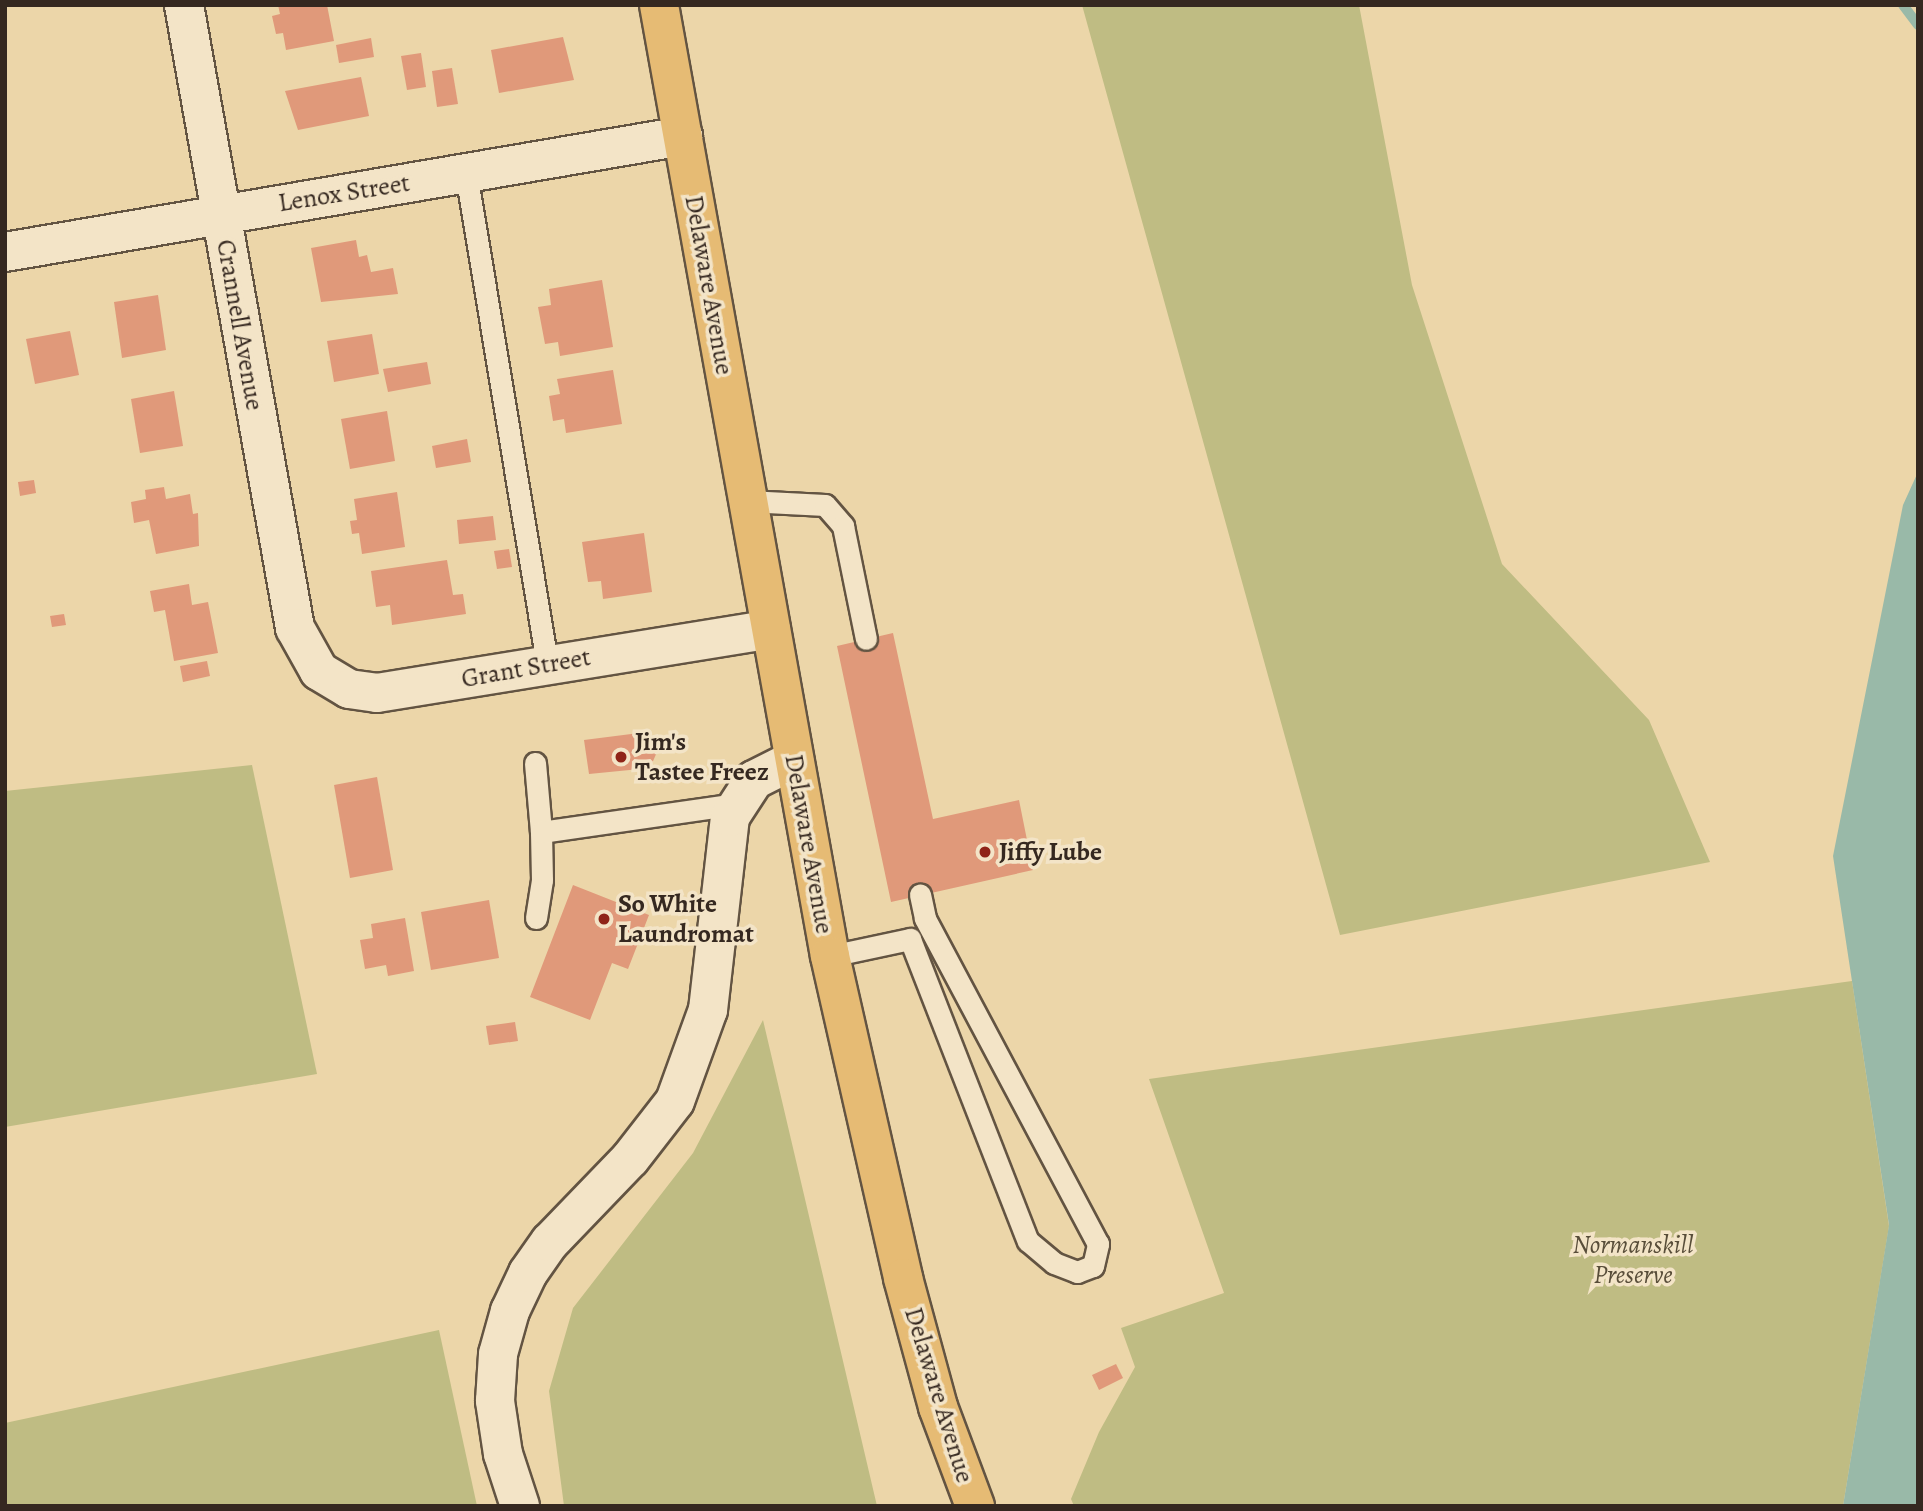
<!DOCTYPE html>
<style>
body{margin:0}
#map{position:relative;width:1923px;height:1511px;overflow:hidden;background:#ecd6a9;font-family:Alegreya,serif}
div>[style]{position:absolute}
.green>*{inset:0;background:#bfbc83}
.water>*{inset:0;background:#99b9a8}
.stream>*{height:10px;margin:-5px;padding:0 5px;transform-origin:5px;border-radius:5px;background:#99b9a8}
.building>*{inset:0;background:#e0997a}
.roads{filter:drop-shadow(2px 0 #635442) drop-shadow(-2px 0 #635442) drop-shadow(0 2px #635442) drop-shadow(0 -2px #635442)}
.lane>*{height:21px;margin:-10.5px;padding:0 10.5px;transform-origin:10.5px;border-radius:10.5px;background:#f3e4c7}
.street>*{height:38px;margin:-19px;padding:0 19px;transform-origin:19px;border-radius:19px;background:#f3e4c7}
.primary>*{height:38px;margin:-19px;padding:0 19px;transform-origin:19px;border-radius:19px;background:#e6bb74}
.dots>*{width:19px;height:19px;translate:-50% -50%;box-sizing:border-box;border:4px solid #f3e4c7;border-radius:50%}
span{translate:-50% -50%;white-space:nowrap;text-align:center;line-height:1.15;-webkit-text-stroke:7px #f3e4c7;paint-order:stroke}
.street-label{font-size:26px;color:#352820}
.poi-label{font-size:26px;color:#352820;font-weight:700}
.left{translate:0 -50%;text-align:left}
.park-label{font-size:26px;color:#584d39;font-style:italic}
.frame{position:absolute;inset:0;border:7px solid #352820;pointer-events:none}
</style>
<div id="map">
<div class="green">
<div style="clip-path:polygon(1082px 5px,1359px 5px,1412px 285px,1502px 564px,1649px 720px,1710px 862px,1340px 935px)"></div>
<div style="clip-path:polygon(252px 765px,317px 1074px,5px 1127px,5px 791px)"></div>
<div style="clip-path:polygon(1852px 981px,1889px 1226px,1843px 1506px,1074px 1506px,1071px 1499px,1099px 1432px,1135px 1367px,1121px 1328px,1224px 1293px,1149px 1079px)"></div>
<div style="clip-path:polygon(763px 1020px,877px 1506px,564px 1506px,549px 1391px,573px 1308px,693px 1153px)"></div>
<div style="clip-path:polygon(439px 1330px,477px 1506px,5px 1506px,5px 1423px)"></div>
</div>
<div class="water">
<div style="clip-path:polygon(1918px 472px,1918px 1506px,1843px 1506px,1889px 1225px,1833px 856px,1903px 505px)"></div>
</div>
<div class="stream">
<div style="left:1903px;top:5px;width:25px;rotate:53deg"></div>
</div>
<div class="building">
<div style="clip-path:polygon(278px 5px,327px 5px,334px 41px,286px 50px,283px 33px,276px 34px,272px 16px,280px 14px)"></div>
<div style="clip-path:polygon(563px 37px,574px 80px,499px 93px,491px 50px)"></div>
<div style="clip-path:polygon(371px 38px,374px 57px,339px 63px,336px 45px)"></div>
<div style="clip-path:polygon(421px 53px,426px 87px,407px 90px,401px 56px)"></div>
<div style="clip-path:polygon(452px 68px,458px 104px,437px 107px,432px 71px)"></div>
<div style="clip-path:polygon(361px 77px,369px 116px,298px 130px,285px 91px)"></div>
<div style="clip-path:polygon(356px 240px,359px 257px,367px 255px,371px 272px,393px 268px,398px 294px,321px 302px,311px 248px)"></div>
<div style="clip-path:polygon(602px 280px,613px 347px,560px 356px,558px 342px,545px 344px,538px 307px,551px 305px,549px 289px)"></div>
<div style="clip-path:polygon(158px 295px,166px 350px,122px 358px,114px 302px)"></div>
<div style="clip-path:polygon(70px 331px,79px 375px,35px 384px,26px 339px)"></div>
<div style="clip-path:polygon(372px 334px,379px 374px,334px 382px,327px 341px)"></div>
<div style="clip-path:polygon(427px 362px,431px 384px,388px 392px,383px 369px)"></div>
<div style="clip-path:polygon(613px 370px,622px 424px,566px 433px,564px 419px,553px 421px,549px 396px,560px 394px,557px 379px)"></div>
<div style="clip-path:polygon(174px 391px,183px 446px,140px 453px,131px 399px)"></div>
<div style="clip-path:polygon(387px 411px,395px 461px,350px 469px,341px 419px)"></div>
<div style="clip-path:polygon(467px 439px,471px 462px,436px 468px,432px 446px)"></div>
<div style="clip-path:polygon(34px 480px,36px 493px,20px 496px,18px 482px)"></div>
<div style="clip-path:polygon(164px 487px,166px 499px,190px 494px,193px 514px,198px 513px,199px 546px,156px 554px,149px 520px,134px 523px,131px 502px,146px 499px,145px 490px)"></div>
<div style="clip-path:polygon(397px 492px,405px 547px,362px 554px,359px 533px,352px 534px,350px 521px,357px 520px,354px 499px)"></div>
<div style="clip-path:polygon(493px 516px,496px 540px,459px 544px,457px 520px)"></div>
<div style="clip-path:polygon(644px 533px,652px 592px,603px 599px,601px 581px,588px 582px,582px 542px)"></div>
<div style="clip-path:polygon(509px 549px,512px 567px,497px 569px,494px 551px)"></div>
<div style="clip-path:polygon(447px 560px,453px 595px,463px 594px,466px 614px,392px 625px,390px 605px,376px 607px,371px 571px)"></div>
<div style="clip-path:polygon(189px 584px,192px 605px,208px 602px,218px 653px,174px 661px,165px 610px,154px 612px,150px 591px)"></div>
<div style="clip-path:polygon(64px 614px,66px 625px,52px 627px,50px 616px)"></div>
<div style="clip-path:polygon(893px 633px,933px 819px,1019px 800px,1033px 870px,891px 902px,837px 646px)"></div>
<div style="clip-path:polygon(207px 661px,210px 676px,183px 682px,180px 666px)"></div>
<div style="clip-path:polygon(647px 732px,657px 752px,650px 768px,589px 774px,584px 740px)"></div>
<div style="clip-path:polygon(377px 777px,393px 870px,350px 878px,334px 785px)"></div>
<div style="clip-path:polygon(573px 885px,649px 915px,628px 969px,612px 963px,590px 1020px,530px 997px)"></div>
<div style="clip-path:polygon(489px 900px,499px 958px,431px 970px,421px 912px)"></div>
<div style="clip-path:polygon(405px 918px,414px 971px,388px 976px,386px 965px,365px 969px,360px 940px,373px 938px,371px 924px)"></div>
<div style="clip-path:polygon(515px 1022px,518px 1041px,489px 1045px,486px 1026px)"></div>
<div style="clip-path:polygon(1116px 1364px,1123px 1378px,1099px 1390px,1092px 1375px)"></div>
</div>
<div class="roads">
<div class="lane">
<div style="left:466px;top:173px;width:498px;rotate:80.6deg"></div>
<div style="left:747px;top:501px;width:78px;rotate:2.9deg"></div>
<div style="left:825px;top:505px;width:28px;rotate:49deg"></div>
<div style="left:843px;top:526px;width:115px;rotate:78.5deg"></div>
<div style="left:535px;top:763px;width:69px;rotate:85deg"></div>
<div style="left:536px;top:918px;width:38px;rotate:-81deg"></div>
<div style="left:542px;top:880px;width:48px;rotate:-91.2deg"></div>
<div style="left:541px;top:832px;width:196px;rotate:-8.2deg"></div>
<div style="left:830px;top:956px;width:82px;rotate:-12deg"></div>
<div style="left:910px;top:939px;width:324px;rotate:68.7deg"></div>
<div style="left:1028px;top:1241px;width:34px;rotate:40deg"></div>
<div style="left:1054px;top:1263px;width:25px;rotate:21deg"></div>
<div style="left:1077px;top:1272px;width:17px;rotate:-21deg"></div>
<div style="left:1093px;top:1266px;width:23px;rotate:-77deg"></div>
<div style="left:1098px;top:1244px;width:369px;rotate:-118deg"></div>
<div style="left:925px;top:918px;width:24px;rotate:-102deg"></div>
</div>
<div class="street">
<div style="left:184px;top:5px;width:633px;rotate:79.9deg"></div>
<div style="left:295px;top:628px;width:49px;rotate:60.8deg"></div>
<div style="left:319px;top:671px;width:35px;rotate:31deg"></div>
<div style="left:349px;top:689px;width:28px;rotate:8deg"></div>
<div style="left:377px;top:693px;width:399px;rotate:-9.2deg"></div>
<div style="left:5px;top:252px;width:688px;rotate:-9.71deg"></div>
<div style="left:520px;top:1506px;width:55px;rotate:-108.1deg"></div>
<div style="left:503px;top:1454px;width:54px;rotate:-98.6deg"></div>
<div style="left:495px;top:1401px;width:47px;rotate:-86.3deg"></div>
<div style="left:498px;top:1354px;width:45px;rotate:-74.4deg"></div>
<div style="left:510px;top:1311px;width:42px;rotate:-64.7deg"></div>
<div style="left:528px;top:1273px;width:38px;rotate:-55deg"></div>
<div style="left:550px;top:1242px;width:115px;rotate:-46.1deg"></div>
<div style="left:630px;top:1159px;width:73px;rotate:-52.2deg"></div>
<div style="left:675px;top:1101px;width:97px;rotate:-70.1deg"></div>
<div style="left:708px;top:1010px;width:194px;rotate:-83.5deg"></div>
<div style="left:730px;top:817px;width:44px;rotate:-57deg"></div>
<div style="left:754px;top:780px;width:45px;rotate:-26.6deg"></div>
</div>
<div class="primary">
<div style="left:659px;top:5px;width:966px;rotate:79.81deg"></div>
<div style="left:830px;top:956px;width:330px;rotate:77.2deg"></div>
<div style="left:903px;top:1278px;width:134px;rotate:74.8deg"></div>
<div style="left:938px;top:1407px;width:106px;rotate:69.5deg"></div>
</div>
</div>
<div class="dots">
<div style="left:621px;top:757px;background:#8f2418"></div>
<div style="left:985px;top:852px;background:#8f2418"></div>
<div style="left:604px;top:919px;background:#8f2418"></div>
</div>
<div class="street-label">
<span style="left:344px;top:193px;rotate:-9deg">Lenox Street</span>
<span style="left:709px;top:285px;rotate:80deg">Delaware Avenue</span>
<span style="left:240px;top:325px;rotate:80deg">Crannell Avenue</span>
<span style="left:526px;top:668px;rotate:-10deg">Grant Street</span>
<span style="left:809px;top:844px;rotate:80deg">Delaware Avenue</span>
<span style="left:939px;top:1395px;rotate:73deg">Delaware Avenue</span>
</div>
<div class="poi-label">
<span class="left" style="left:635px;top:757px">Jim's<br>Tastee Freez</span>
<span class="left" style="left:999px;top:852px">Jiffy Lube</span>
<span class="left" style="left:618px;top:919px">So White<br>Laundromat</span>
</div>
<div class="park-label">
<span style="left:1633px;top:1260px">Normanskill<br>Preserve</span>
</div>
<div class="frame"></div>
</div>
